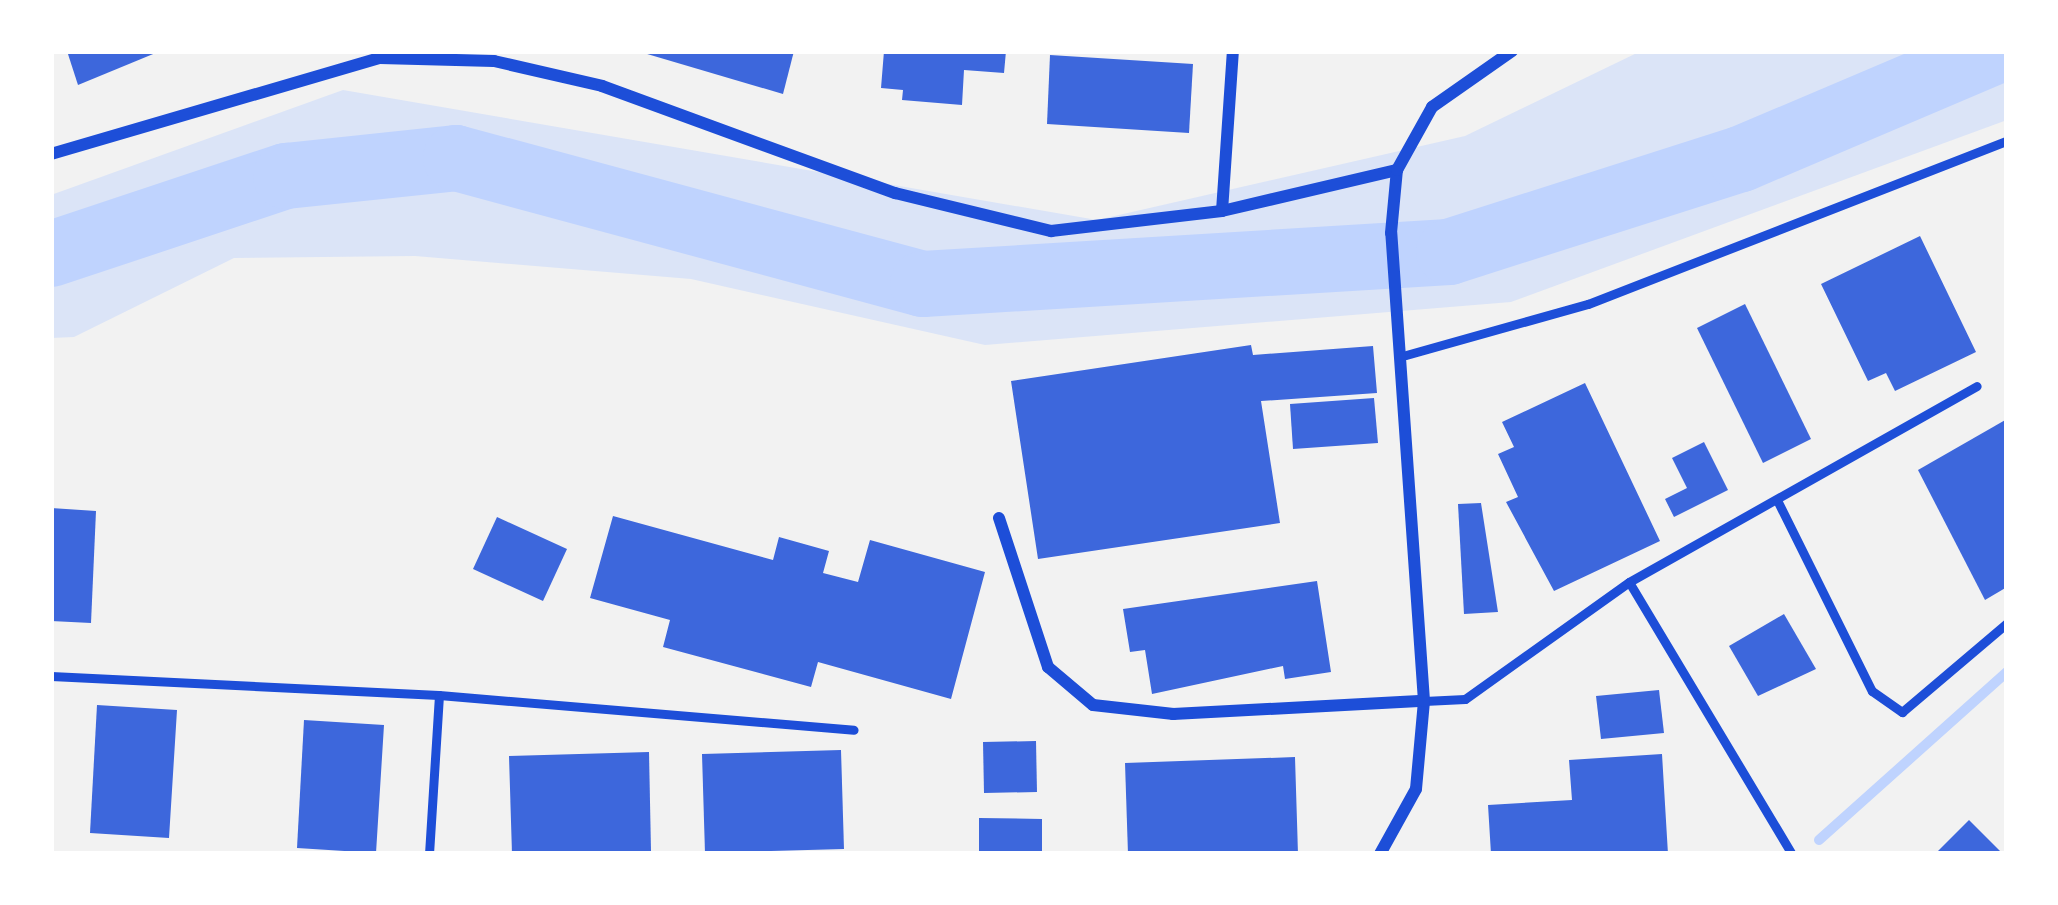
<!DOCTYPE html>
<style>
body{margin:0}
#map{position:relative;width:2058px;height:905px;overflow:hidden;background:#f2f2f2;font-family:"Asap Condensed",sans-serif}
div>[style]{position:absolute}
.green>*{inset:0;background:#dbe4f7}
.stream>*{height:10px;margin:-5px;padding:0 5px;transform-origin:5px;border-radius:5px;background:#bfd3fe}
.river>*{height:66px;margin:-33px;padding:0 33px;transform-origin:33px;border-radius:33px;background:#bfd3fe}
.building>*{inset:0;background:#3d67dc}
.service>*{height:9px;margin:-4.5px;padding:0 4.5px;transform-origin:4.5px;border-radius:4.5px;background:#1d4ed8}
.minor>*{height:12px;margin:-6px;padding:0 6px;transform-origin:6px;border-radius:6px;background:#1d4ed8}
span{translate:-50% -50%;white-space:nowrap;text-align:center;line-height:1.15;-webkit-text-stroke:10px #fff;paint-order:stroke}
.frame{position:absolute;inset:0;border:54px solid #fff;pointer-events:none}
</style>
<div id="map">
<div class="green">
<div style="clip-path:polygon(1641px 51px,2007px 51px,2007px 120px,1511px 302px,985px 345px,691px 279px,415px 256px,234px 258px,74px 337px,51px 338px,51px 195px,343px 90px,1097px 220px,1465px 136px)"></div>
</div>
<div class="stream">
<div style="left:1819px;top:840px;width:252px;rotate:-41.8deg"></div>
</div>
<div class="river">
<div style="left:51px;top:254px;width:248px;rotate:-18.4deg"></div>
<div style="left:286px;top:176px;width:171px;rotate:-6deg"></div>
<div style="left:456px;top:158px;width:484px;rotate:15.1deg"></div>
<div style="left:923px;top:284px;width:527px;rotate:-3.48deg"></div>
<div style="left:1449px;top:252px;width:306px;rotate:-17.7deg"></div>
<div style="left:1741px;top:159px;width:276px;rotate:-23deg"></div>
</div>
<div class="building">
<div style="clip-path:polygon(67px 51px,158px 51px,158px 52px,78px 85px)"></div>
<div style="clip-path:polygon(637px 51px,794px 51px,783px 94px)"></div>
<div style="clip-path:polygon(884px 51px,1006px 51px,1004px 73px,964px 70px,962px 105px,902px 100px,903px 90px,881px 88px)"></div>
<div style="clip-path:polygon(1050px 55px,1193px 64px,1189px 133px,1047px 124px)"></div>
<div style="clip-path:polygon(1920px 236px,1976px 352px,1895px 391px,1886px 373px,1868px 381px,1821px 284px)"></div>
<div style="clip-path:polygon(1745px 304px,1811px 439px,1763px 463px,1697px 328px)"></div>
<div style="clip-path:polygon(1251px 345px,1253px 355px,1373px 346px,1377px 393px,1261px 401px,1280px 523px,1038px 559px,1011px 381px)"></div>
<div style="clip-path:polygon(1585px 383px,1660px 541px,1554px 591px,1506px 502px,1518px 497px,1498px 454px,1514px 447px,1502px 422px)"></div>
<div style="clip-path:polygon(1374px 398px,1378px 443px,1293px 449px,1290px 404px)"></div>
<div style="clip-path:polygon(2007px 419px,2007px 587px,1985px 600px,1918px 470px)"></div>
<div style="clip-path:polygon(1704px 442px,1728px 490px,1674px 517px,1665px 499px,1687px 488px,1672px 458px)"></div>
<div style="clip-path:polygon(1481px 503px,1498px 612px,1464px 614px,1458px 504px)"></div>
<div style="clip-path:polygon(51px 508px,96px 511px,91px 623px,51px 621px)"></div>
<div style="clip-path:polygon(613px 516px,773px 560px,779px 537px,829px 551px,823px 573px,858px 582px,870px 540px,985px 572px,951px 699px,818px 662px,811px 687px,663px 647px,670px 620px,590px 598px)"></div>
<div style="clip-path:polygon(497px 517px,567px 549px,543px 601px,473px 569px)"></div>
<div style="clip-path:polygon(1317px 581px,1331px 672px,1285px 679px,1283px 666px,1152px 694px,1145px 650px,1130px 652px,1123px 609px)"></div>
<div style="clip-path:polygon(1784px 614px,1816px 669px,1758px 696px,1729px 646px)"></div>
<div style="clip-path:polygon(1659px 690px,1664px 733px,1601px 739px,1596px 696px)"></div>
<div style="clip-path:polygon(97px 705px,177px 710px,169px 838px,90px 833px)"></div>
<div style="clip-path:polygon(304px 720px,384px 725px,376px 853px,297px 848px)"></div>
<div style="clip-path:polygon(1036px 741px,1037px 792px,984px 793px,983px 742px)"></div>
<div style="clip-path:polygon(841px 750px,844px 849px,705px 853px,702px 754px)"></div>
<div style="clip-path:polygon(649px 752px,651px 851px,512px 854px,509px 756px)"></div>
<div style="clip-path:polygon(1662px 754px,1668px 854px,1491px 854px,1488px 805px,1572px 800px,1569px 760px)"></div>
<div style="clip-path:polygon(1295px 757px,1298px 854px,1128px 854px,1125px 763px)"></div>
<div style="clip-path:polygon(979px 818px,1042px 819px,1042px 854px,979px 854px)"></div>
<div style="clip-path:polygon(1969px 820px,2003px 854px,1935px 854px)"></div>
</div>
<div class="service">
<div style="left:1406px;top:355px;width:189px;rotate:-15.7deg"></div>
<div style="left:1588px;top:304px;width:450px;rotate:-21.3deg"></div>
<div style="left:1778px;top:502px;width:211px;rotate:63.6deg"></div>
<div style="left:1872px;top:691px;width:37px;rotate:35deg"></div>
<div style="left:1902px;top:712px;width:138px;rotate:-40.3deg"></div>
<div style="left:1629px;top:582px;width:317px;rotate:59.1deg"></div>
<div style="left:51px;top:676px;width:388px;rotate:2.8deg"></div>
<div style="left:439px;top:695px;width:159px;rotate:93.6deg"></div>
<div style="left:439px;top:695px;width:416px;rotate:4.8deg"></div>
<div style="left:1424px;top:701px;width:41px;rotate:-2.8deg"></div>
<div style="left:1465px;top:699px;width:201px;rotate:-35.5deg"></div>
<div style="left:1629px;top:582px;width:399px;rotate:-29.4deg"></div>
</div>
<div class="minor">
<div style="left:51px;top:154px;width:343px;rotate:-16.3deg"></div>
<div style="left:380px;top:58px;width:114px;rotate:1.5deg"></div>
<div style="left:494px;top:61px;width:111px;rotate:13deg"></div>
<div style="left:602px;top:86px;width:312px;rotate:20.1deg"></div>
<div style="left:895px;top:193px;width:161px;rotate:13.7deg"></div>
<div style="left:1051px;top:231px;width:172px;rotate:-6.7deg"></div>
<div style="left:1222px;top:211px;width:180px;rotate:-13.2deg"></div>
<div style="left:1222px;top:211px;width:160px;rotate:-86.1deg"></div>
<div style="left:999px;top:518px;width:157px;rotate:71.8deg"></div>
<div style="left:1048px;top:667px;width:59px;rotate:40.2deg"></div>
<div style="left:1093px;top:705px;width:81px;rotate:6.4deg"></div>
<div style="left:1173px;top:714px;width:251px;rotate:-3deg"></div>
<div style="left:1380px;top:854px;width:74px;rotate:-61deg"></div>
<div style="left:1416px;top:789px;width:88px;rotate:-84.8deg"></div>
<div style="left:1424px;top:701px;width:469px;rotate:-94deg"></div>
<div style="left:1391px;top:233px;width:63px;rotate:-84.6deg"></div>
<div style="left:1397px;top:170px;width:72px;rotate:-60.9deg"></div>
<div style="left:1432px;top:107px;width:98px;rotate:-35deg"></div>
</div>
<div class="frame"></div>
</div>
